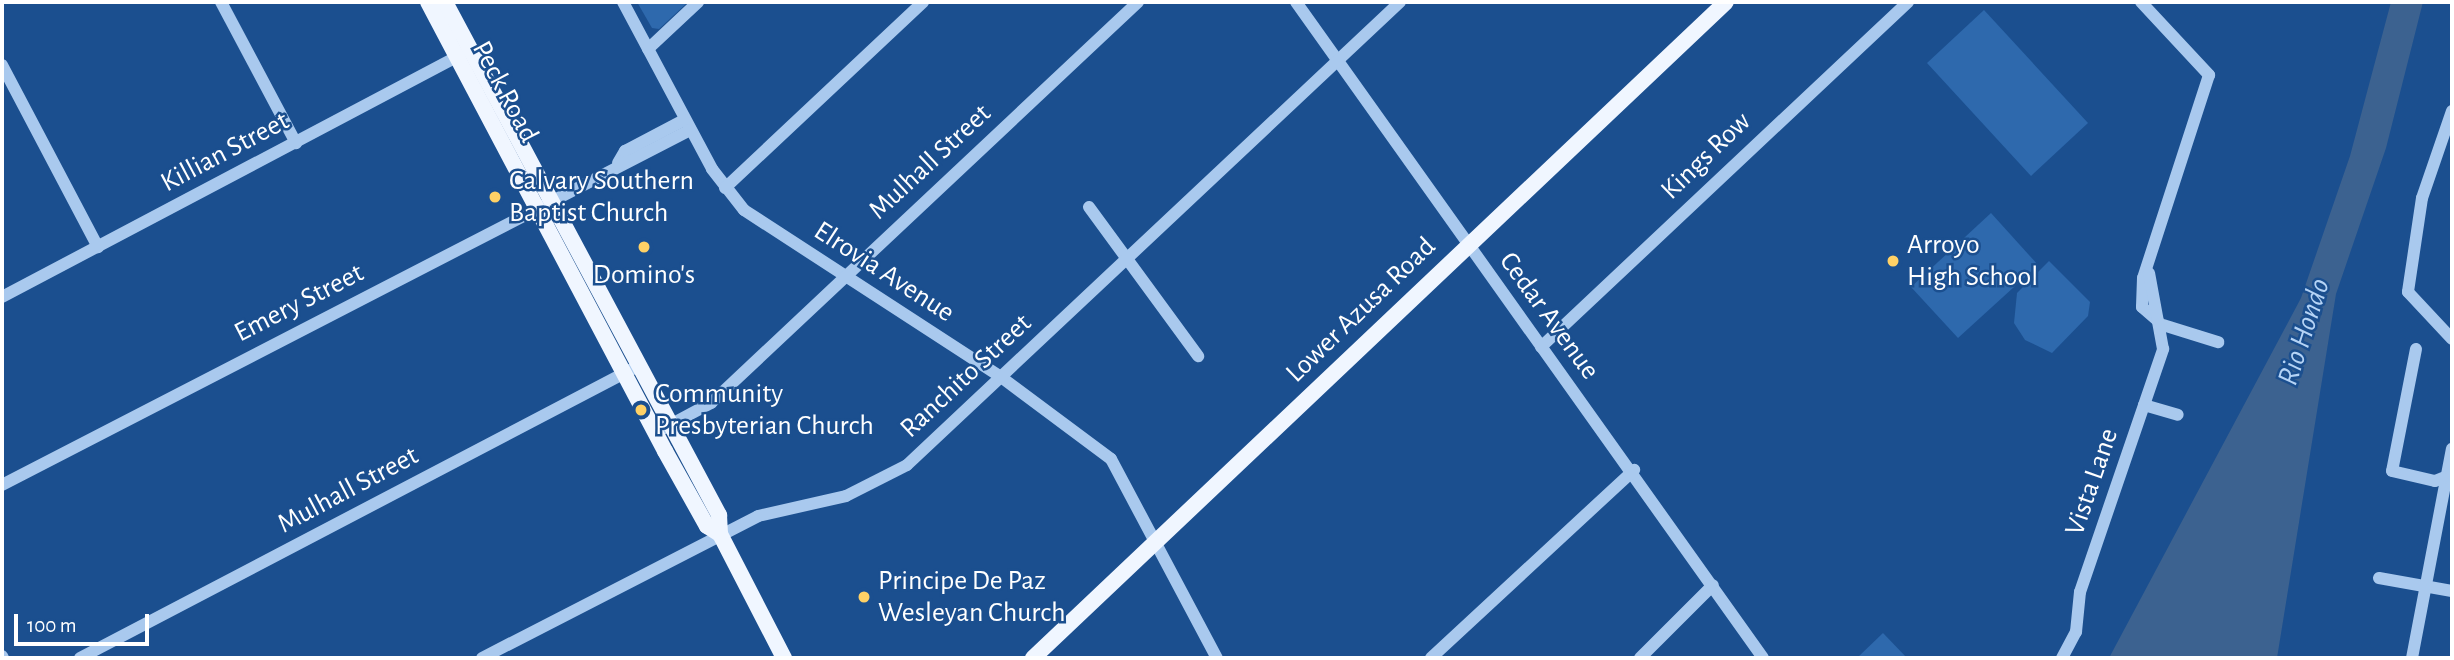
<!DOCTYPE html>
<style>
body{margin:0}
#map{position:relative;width:2454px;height:660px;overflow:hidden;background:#1b4f8f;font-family:"Alegreya Sans",sans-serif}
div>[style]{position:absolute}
.green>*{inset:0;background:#2e69ad}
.water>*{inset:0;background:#3c6290}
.minor>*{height:12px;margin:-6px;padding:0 6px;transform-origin:6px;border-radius:6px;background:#a9c9ee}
.major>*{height:16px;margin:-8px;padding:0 8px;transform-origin:8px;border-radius:8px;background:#f0f6ff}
.dots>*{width:19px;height:19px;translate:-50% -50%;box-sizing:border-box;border:4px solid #1b4f8f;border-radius:50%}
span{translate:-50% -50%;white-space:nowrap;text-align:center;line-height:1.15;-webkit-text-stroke:5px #1b4f8f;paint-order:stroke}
.street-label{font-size:28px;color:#fff}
.poi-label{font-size:28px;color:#fff}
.left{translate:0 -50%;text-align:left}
.water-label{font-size:30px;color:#b5d3f5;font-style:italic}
.frame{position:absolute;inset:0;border:4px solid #fff;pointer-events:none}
.scale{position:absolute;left:14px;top:614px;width:135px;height:32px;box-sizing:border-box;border:4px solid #fff;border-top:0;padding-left:9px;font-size:21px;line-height:24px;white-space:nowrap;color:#fff;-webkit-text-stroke:5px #1b4f8f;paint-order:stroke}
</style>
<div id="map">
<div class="green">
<div style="clip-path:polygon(637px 2px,688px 2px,659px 29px,652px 28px)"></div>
<div style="clip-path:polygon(1984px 10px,2088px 123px,2031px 176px,1927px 63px)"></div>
<div style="clip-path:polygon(1991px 213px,2038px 265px,1958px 338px,1911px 287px)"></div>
<div style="clip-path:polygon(2049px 261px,2090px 302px,2088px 316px,2052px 353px,2025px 340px,2014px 323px,2017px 293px)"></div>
<div style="clip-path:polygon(1883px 633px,1907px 658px,1857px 658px)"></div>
</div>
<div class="water">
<div style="clip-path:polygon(2391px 2px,2423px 2px,2386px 148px,2336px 294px,2277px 658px,2109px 658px,2301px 298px,2350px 156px)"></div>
</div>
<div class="minor">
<div style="left:221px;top:2px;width:160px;rotate:62deg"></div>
<div style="left:623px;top:2px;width:189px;rotate:61.9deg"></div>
<div style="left:712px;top:169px;width:52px;rotate:52deg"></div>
<div style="left:744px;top:210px;width:306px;rotate:33deg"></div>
<div style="left:1001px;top:377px;width:137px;rotate:36.7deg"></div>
<div style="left:1111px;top:459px;width:225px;rotate:62deg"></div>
<div style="left:1296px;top:2px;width:805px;rotate:54.55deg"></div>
<div style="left:2141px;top:2px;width:100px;rotate:47deg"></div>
<div style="left:2209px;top:75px;width:213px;rotate:108deg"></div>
<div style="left:2143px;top:278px;width:29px;rotate:92deg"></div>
<div style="left:2142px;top:307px;width:21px;rotate:41deg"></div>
<div style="left:648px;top:49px;width:69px;rotate:-43.2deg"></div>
<div style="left:2px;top:65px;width:206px;rotate:62.2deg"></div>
<div style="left:2452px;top:111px;width:92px;rotate:109deg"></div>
<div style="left:2422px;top:198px;width:95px;rotate:98.5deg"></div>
<div style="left:2408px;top:292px;width:64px;rotate:46.9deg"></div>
<div style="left:618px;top:163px;width:14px;rotate:-60deg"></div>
<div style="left:625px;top:151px;width:67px;rotate:-27.7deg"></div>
<div style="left:725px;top:188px;width:272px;rotate:-43.2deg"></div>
<div style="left:1089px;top:207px;width:185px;rotate:53.8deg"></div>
<div style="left:2px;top:297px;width:522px;rotate:-27.84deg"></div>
<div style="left:2163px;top:325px;width:58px;rotate:17.2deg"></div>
<div style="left:1541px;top:347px;width:504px;rotate:-43.23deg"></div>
<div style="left:2416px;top:349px;width:124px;rotate:101.1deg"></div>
<div style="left:2392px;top:471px;width:44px;rotate:13.1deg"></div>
<div style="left:2435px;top:481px;width:18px;rotate:-22deg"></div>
<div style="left:2144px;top:405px;width:35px;rotate:16deg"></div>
<div style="left:655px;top:433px;width:64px;rotate:-28.2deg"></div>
<div style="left:711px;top:403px;width:586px;rotate:-43.2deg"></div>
<div style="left:2px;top:485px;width:774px;rotate:-27.29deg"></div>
<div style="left:2379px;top:578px;width:74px;rotate:10.1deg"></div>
<div style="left:2px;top:656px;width:2px;rotate:63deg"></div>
<div style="left:80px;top:658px;width:630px;rotate:-27.62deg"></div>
<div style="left:482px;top:658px;width:310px;rotate:-27.2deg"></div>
<div style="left:758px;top:516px;width:90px;rotate:-12.8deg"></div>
<div style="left:846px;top:496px;width:68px;rotate:-26.9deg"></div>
<div style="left:907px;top:465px;width:676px;rotate:-43.2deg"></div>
<div style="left:1431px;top:658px;width:277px;rotate:-42.8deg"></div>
<div style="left:1640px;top:658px;width:103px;rotate:-45deg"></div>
<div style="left:2062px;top:658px;width:30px;rotate:-62deg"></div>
<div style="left:2076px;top:632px;width:40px;rotate:-84.3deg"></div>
<div style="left:2080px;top:592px;width:257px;rotate:-71.1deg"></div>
<div style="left:2163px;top:349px;width:77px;rotate:-100.4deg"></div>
<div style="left:2412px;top:658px;width:213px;rotate:-79.2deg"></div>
</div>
<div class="major">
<div style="left:428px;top:2px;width:508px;rotate:62.17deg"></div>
<div style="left:665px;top:451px;width:86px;rotate:60.8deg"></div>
<div style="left:707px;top:526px;width:15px;rotate:32deg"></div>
<div style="left:445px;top:2px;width:582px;rotate:61.89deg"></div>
<div style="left:719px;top:515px;width:19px;rotate:87deg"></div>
<div style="left:720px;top:534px;width:140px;rotate:62.7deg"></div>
<div style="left:1033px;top:658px;width:954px;rotate:-43.43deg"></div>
</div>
<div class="dots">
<div style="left:495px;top:197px;background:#ffd166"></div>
<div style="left:644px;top:247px;background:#ffd166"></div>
<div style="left:1893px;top:261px;background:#ffd166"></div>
<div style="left:641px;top:410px;background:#ffd166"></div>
<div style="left:864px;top:597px;background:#ffd166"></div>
</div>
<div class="street-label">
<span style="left:505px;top:92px;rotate:62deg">Peck Road</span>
<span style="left:225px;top:152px;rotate:-28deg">Killian Street</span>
<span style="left:1706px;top:156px;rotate:-44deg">Kings Row</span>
<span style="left:930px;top:162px;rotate:-43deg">Mulhall Street</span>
<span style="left:884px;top:272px;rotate:33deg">Elrovia Avenue</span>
<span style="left:299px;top:303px;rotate:-27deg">Emery Street</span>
<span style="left:1361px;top:310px;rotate:-44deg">Lower Azusa Road</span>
<span style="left:1549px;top:316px;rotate:54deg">Cedar Avenue</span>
<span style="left:966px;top:376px;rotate:-43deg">Ranchito Street</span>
<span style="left:2092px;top:482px;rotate:-71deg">Vista Lane</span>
<span style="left:348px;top:490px;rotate:-28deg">Mulhall Street</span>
</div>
<div class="poi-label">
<span class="left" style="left:509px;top:197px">Calvary Southern<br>Baptist Church</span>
<span class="left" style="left:1907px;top:261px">Arroyo<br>High School</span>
<span style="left:644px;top:275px">Domino's</span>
<span class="left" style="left:655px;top:410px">Community<br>Presbyterian Church</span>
<span class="left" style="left:878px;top:597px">Principe De Paz<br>Wesleyan Church</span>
</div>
<div class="water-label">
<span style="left:2304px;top:332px;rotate:-72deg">Rio Hondo</span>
</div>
<div class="frame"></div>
<div class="scale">100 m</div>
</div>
